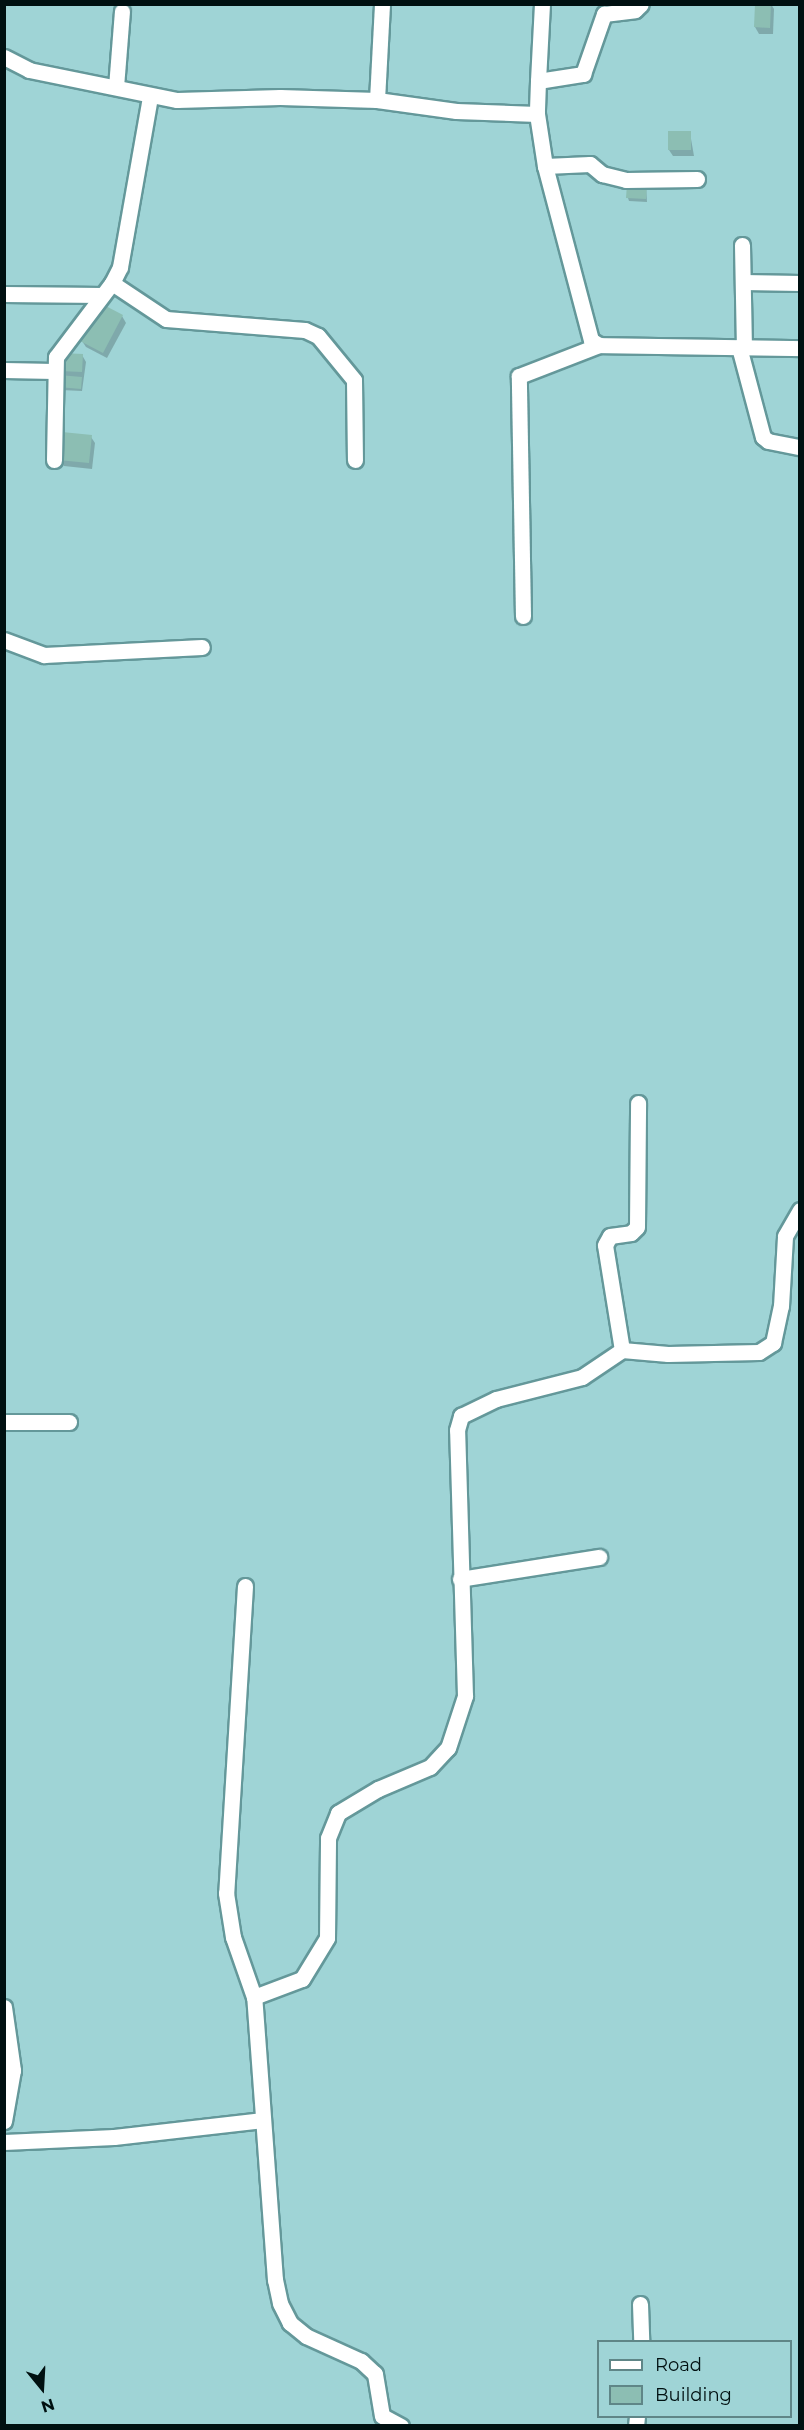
<!DOCTYPE html>
<style>
body{margin:0}
#map{position:relative;width:804px;height:2430px;overflow:hidden;background:#9fd4d6;font-family:Montserrat,sans-serif}
div>[style]{position:absolute}
.shadow>*{inset:0;background:#0003}
.building>*{inset:0;background:#8cbeb3}
.roads{filter:drop-shadow(2px 0 #64989a) drop-shadow(-2px 0 #64989a) drop-shadow(0 2px #64989a) drop-shadow(0 -2px #64989a)}
.minor>*{height:15px;margin:-7.5px;padding:0 7.5px;transform-origin:7.5px;border-radius:7.5px;background:#fff}
span{translate:-50% -50%;white-space:nowrap;text-align:center;line-height:1.15;-webkit-text-stroke:4.5px #9fd4d6;paint-order:stroke}
.frame{position:absolute;inset:0;border:6px solid #001011;pointer-events:none}
.legend{position:absolute;left:597px;top:2340px;width:195px;height:78px;box-sizing:border-box;background:#9fd4d6;border:2px solid #5f8687;margin:0;padding:8px 10px;list-style:none;font-size:18px;color:#001011}
.legend li{display:flex;align-items:center;gap:12px;height:30px}
.legend b{width:30px;border:2px solid #5f8687}
.north{position:absolute;left:12px;top:2358px;width:60px;height:60px;-webkit-text-stroke:4px #9fd4d6;paint-order:stroke;rotate:162deg;font-size:16px;font-weight:700;line-height:24px;text-align:center;color:#001011}
.north::after{content:'';display:block;margin:auto;width:21px;height:27px;background:#001011;clip-path:polygon(50% 0,100% 100%,50% 72%,0 100%)}
</style>
<div id="map">
<div class="shadow">
<div style="clip-path:polygon(756px 4px,771px 4px,774px 9px,773px 34px,759px 34px,755px 27px)"></div>
<div style="clip-path:polygon(690px 133px,694px 156px,673px 156px,669px 150px)"></div>
<div style="clip-path:polygon(646px 186px,647px 202px,629px 201px,628px 198px)"></div>
<div style="clip-path:polygon(122px 316px,126px 323px,107px 358px,86px 347px,82px 341px)"></div>
<div style="clip-path:polygon(82px 355px,86px 362px,82px 391px,61px 390px,66px 377px,62px 371px)"></div>
<div style="clip-path:polygon(91px 437px,95px 443px,92px 469px,64px 466px,60px 459px)"></div>
</div>
<div class="building">
<div style="clip-path:polygon(755px 4px,771px 4px,770px 28px,754px 27px)"></div>
<div style="clip-path:polygon(668px 131px,691px 131px,691px 150px,668px 150px)"></div>
<div style="clip-path:polygon(627px 184px,647px 184px,646px 199px,626px 198px)"></div>
<div style="clip-path:polygon(100px 303px,123px 315px,103px 353px,80px 341px)"></div>
<div style="clip-path:polygon(61px 353px,83px 354px,82px 372px,60px 371px)"></div>
<div style="clip-path:polygon(59px 375px,82px 377px,81px 389px,58px 387px)"></div>
<div style="clip-path:polygon(62px 432px,92px 435px,89px 463px,58px 460px)"></div>
</div>
<div class="roads">
<div class="minor">
<div style="left:542px;top:4px;width:77px;rotate:93deg"></div>
<div style="left:538px;top:81px;width:46px;rotate:-8.8deg"></div>
<div style="left:583px;top:74px;width:64px;rotate:-70.7deg"></div>
<div style="left:604px;top:14px;width:31px;rotate:-7deg"></div>
<div style="left:635px;top:10px;width:8px;rotate:-45deg"></div>
<div style="left:4px;top:57px;width:28px;rotate:27deg"></div>
<div style="left:29px;top:70px;width:151px;rotate:11.5deg"></div>
<div style="left:177px;top:100px;width:103px;rotate:-1.7deg"></div>
<div style="left:280px;top:97px;width:97px;rotate:1.8deg"></div>
<div style="left:377px;top:100px;width:80px;rotate:7.9deg"></div>
<div style="left:456px;top:111px;width:81px;rotate:2.1deg"></div>
<div style="left:538px;top:81px;width:33px;rotate:92deg"></div>
<div style="left:537px;top:114px;width:53px;rotate:81.3deg"></div>
<div style="left:545px;top:166px;width:45px;rotate:-2.5deg"></div>
<div style="left:590px;top:164px;width:16px;rotate:40deg"></div>
<div style="left:602px;top:174px;width:25px;rotate:14deg"></div>
<div style="left:626px;top:180px;width:71px;rotate:-0.8deg"></div>
<div style="left:116px;top:87px;width:76px;rotate:-85.5deg"></div>
<div style="left:377px;top:100px;width:96px;rotate:-87deg"></div>
<div style="left:545px;top:166px;width:180px;rotate:75.2deg"></div>
<div style="left:591px;top:340px;width:9px;rotate:32deg"></div>
<div style="left:599px;top:345px;width:201px;rotate:0.9deg"></div>
<div style="left:742px;top:245px;width:102px;rotate:88.9deg"></div>
<div style="left:743px;top:282px;width:57px;rotate:1deg"></div>
<div style="left:112px;top:283px;width:65px;rotate:33.7deg"></div>
<div style="left:166px;top:319px;width:139px;rotate:4.5deg"></div>
<div style="left:305px;top:330px;width:14px;rotate:25deg"></div>
<div style="left:318px;top:336px;width:57px;rotate:50.7deg"></div>
<div style="left:354px;top:380px;width:80px;rotate:89.3deg"></div>
<div style="left:4px;top:294px;width:98px;rotate:0.6deg"></div>
<div style="left:739px;top:347px;width:93px;rotate:75.1deg"></div>
<div style="left:763px;top:437px;width:6px;rotate:39deg"></div>
<div style="left:768px;top:441px;width:33px;rotate:11deg"></div>
<div style="left:4px;top:370px;width:50px;rotate:1.1deg"></div>
<div style="left:54px;top:460px;width:103px;rotate:-88.9deg"></div>
<div style="left:56px;top:357px;width:93px;rotate:-52.9deg"></div>
<div style="left:112px;top:283px;width:18px;rotate:-63deg"></div>
<div style="left:120px;top:267px;width:174px;rotate:-80deg"></div>
<div style="left:523px;top:616px;width:240px;rotate:-91deg"></div>
<div style="left:519px;top:376px;width:86px;rotate:-21.2deg"></div>
<div style="left:4px;top:640px;width:43px;rotate:20.6deg"></div>
<div style="left:44px;top:655px;width:158px;rotate:-2.9deg"></div>
<div style="left:622px;top:1350px;width:106px;rotate:-99.2deg"></div>
<div style="left:605px;top:1245px;width:10px;rotate:-61deg"></div>
<div style="left:610px;top:1236px;width:21px;rotate:-8deg"></div>
<div style="left:631px;top:1233px;width:8px;rotate:-45deg"></div>
<div style="left:637px;top:1227px;width:124px;rotate:-89.5deg"></div>
<div style="left:4px;top:1422px;width:65px"></div>
<div style="left:460px;top:1579px;width:141px;rotate:-9deg"></div>
<div style="left:245px;top:1586px;width:308px;rotate:93.5deg"></div>
<div style="left:226px;top:1893px;width:45px;rotate:81deg"></div>
<div style="left:233px;top:1937px;width:64px;rotate:70.7deg"></div>
<div style="left:4px;top:2007px;width:64px;rotate:81.9deg"></div>
<div style="left:13px;top:2070px;width:52px;rotate:100deg"></div>
<div style="left:4px;top:2142px;width:110px;rotate:-2.6deg"></div>
<div style="left:114px;top:2137px;width:150px;rotate:-6.5deg"></div>
<div style="left:640px;top:2304px;width:38px;rotate:88deg"></div>
<div style="left:401px;top:2426px;width:21px;rotate:-152deg"></div>
<div style="left:382px;top:2416px;width:43px;rotate:-99.5deg"></div>
<div style="left:375px;top:2374px;width:19px;rotate:-137deg"></div>
<div style="left:361px;top:2361px;width:60px;rotate:-155.6deg"></div>
<div style="left:306px;top:2336px;width:21px;rotate:-141deg"></div>
<div style="left:290px;top:2323px;width:22px;rotate:-117deg"></div>
<div style="left:280px;top:2303px;width:24px;rotate:-102deg"></div>
<div style="left:275px;top:2280px;width:284px;rotate:-94.2deg"></div>
<div style="left:254px;top:1997px;width:51px;rotate:-20.6deg"></div>
<div style="left:302px;top:1979px;width:48px;rotate:-58.6deg"></div>
<div style="left:327px;top:1938px;width:100px;rotate:-89.4deg"></div>
<div style="left:328px;top:1838px;width:27px;rotate:-68deg"></div>
<div style="left:338px;top:1813px;width:47px;rotate:-31deg"></div>
<div style="left:378px;top:1789px;width:56px;rotate:-22.9deg"></div>
<div style="left:430px;top:1767px;width:26px;rotate:-47deg"></div>
<div style="left:448px;top:1748px;width:55px;rotate:-71.9deg"></div>
<div style="left:465px;top:1696px;width:266px;rotate:-91.7deg"></div>
<div style="left:457px;top:1430px;width:15px;rotate:-74deg"></div>
<div style="left:461px;top:1416px;width:39px;rotate:-26deg"></div>
<div style="left:496px;top:1399px;width:89px;rotate:-14.3deg"></div>
<div style="left:582px;top:1377px;width:48px;rotate:-34deg"></div>
<div style="left:622px;top:1350px;width:46px;rotate:5deg"></div>
<div style="left:668px;top:1354px;width:91px;rotate:-1.3deg"></div>
<div style="left:759px;top:1352px;width:17px;rotate:-33deg"></div>
<div style="left:773px;top:1343px;width:38px;rotate:-78deg"></div>
<div style="left:781px;top:1306px;width:70px;rotate:-86.7deg"></div>
<div style="left:785px;top:1236px;width:30px;rotate:-60deg"></div>
<div style="left:636px;top:2426px;width:10px;rotate:-84deg"></div>
</div>
</div>
<div class="frame"></div>
<ul class="legend">
<li><b style="height:8px;background:#fff"></b>Road</li>
<li><b style="height:16px;background:#8cbeb3"></b>Building</li>
</ul>
<div class="north">N</div>
</div>
